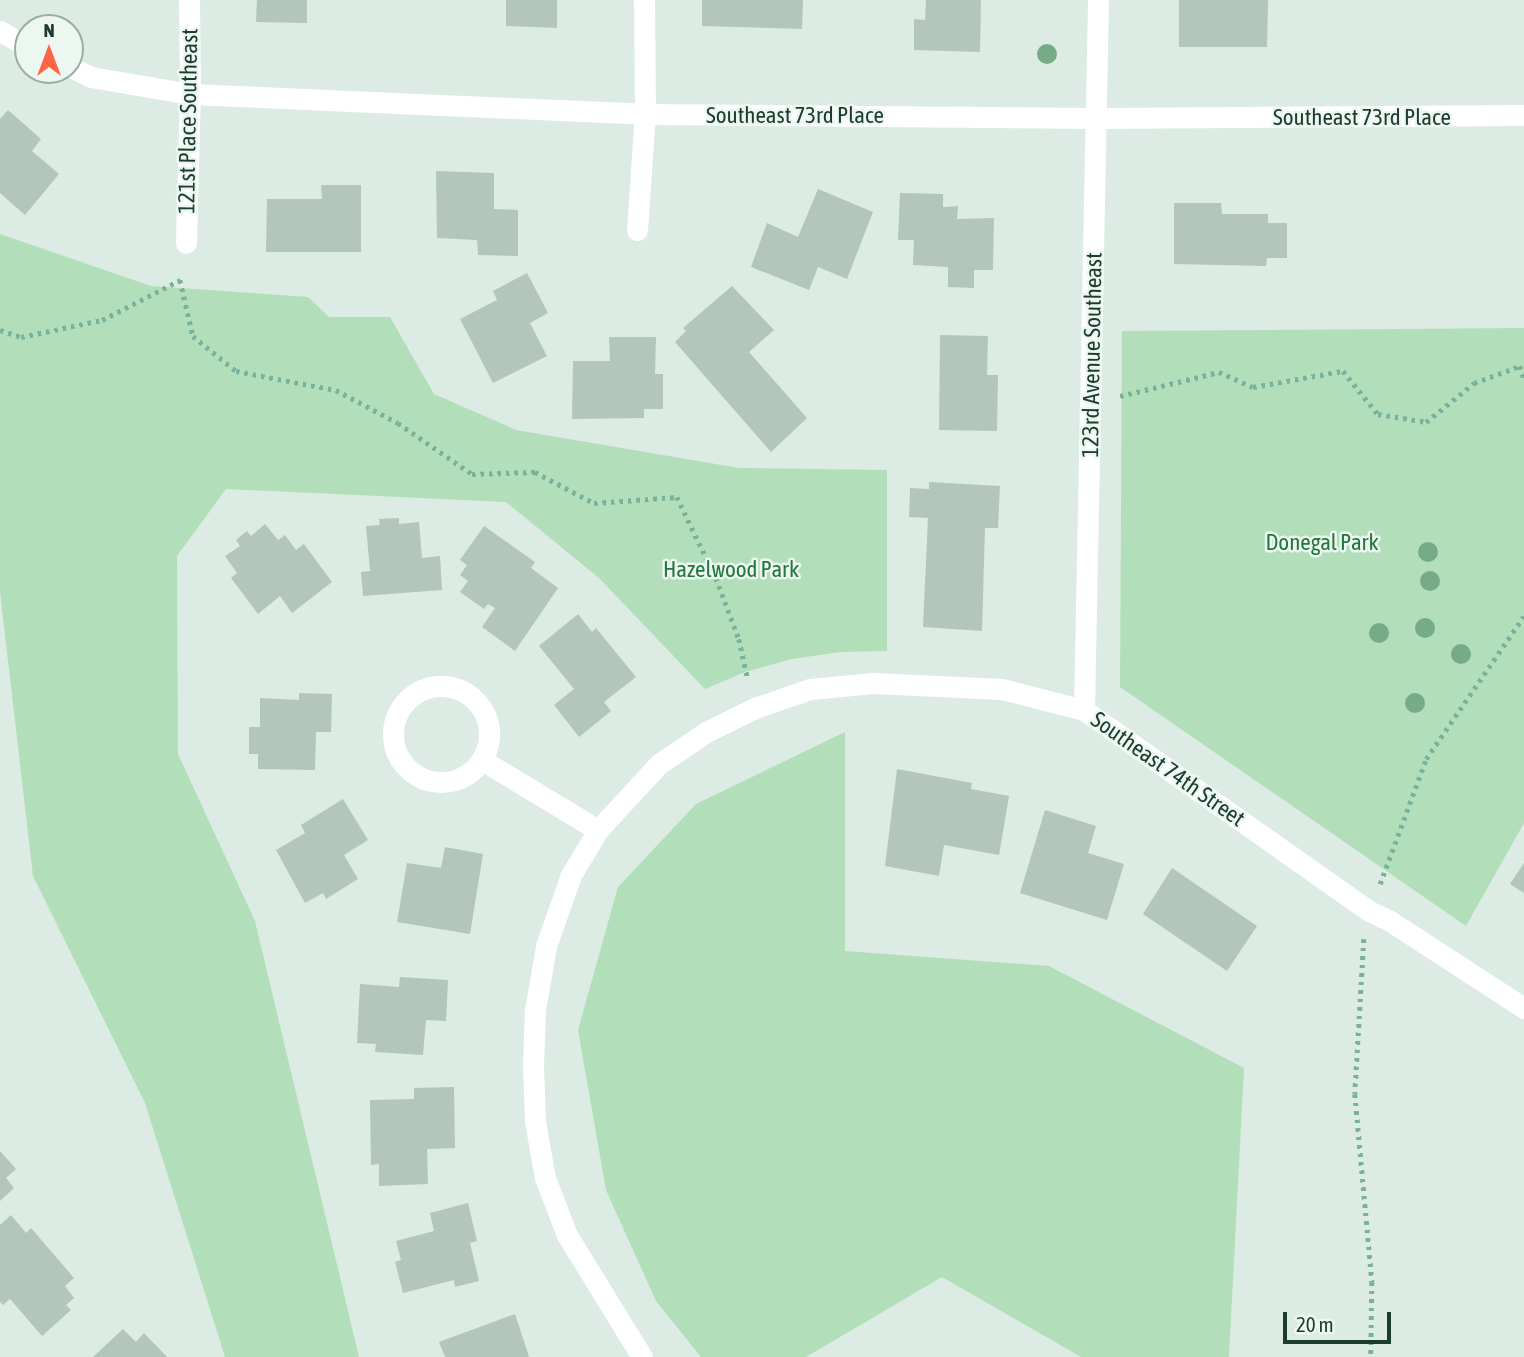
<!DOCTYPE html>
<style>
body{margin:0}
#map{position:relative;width:1524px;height:1357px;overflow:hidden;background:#dcebe3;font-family:"Asap Condensed",sans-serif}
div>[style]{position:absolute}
.green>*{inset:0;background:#b2dfba}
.building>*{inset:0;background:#b2c6bc}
.path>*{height:4.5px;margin-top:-2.25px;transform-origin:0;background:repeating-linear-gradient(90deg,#79b29b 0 3.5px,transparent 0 8.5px)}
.street>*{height:21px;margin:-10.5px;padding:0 10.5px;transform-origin:10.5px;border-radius:10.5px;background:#fff}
.street>.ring{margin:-10.5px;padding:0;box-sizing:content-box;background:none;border:21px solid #fff;border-radius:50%}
.trees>*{width:20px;height:20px;margin:-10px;border-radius:50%;background:#76ab87}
span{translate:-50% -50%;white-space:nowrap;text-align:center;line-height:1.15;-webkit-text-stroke:5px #edf7f1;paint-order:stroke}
.street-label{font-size:23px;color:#1d3c30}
.park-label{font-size:23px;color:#22773b}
.north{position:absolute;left:14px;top:14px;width:70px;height:70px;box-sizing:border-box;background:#edf7f1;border:2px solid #9aaca4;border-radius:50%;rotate:0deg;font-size:19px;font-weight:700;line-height:28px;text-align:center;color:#1d3c30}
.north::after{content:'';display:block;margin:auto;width:24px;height:32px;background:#ff6346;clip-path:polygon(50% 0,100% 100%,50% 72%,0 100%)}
.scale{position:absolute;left:1283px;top:1312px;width:108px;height:32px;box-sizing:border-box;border:4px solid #1d3c30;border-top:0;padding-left:9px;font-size:21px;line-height:24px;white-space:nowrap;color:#1d3c30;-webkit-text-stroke:5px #edf7f1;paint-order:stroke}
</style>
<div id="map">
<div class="green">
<div style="clip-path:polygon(0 234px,151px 286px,308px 297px,329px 317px,390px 317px,434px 394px,516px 430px,739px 468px,887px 470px,887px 651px,840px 652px,792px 659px,745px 672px,705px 689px,599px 578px,506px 502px,226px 489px,177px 556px,178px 754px,255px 921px,359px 1357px,225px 1357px,145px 1103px,33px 876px,0 592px)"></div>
<div style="clip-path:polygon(1524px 328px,1524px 823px,1466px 926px,1120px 687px,1122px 331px)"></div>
<div style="clip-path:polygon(845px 732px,845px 951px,1049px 966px,1244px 1068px,1229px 1357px,1081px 1357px,942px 1277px,806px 1357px,701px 1357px,656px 1301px,606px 1190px,578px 1030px,618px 887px,696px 804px)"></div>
</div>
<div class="building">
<div style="clip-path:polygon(257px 0,307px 0,307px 23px,256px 22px)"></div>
<div style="clip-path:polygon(506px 0,557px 0,557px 28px,506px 26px)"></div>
<div style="clip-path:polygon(702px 0,803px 0,802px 29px,702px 26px)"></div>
<div style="clip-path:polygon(926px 0,981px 0,980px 52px,914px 50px,914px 19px,925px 20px)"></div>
<div style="clip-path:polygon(1179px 0,1268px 0,1267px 47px,1179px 47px)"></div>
<div style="clip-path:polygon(8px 110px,41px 139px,32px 151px,59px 174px,25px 215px,0 193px,0 119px)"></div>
<div style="clip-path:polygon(436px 171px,494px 173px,494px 209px,518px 210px,518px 256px,478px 255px,477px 240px,437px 238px)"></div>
<div style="clip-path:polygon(321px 185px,361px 185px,361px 252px,266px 252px,267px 199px,322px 199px)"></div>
<div style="clip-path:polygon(818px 189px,873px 212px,847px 279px,818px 267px,809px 290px,751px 267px,767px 223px,798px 237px)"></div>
<div style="clip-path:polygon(900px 193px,943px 194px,943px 207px,958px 206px,957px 219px,994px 218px,993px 270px,974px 270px,974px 288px,948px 287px,948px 267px,913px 265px,914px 240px,898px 240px)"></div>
<div style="clip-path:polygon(1174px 203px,1221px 203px,1222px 214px,1268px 214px,1268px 223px,1287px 223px,1287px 258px,1267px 258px,1266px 266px,1174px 264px)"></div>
<div style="clip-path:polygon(527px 273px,548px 313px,530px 323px,547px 356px,493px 383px,460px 319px,497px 300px,493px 291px)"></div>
<div style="clip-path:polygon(732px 286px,774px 330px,749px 352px,807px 418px,771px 452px,675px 342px,686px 331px,683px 328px)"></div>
<div style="clip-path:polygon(940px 335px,988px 336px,987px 375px,998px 375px,997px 431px,939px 430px)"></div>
<div style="clip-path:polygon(609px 337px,656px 337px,655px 374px,663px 374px,663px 409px,644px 409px,644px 418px,572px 419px,573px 361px,610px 361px)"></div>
<div style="clip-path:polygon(929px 482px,1000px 486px,998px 528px,985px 528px,982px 631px,923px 627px,928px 518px,909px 517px,910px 488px,929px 489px)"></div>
<div style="clip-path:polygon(399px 518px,399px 524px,419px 522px,422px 558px,440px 556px,442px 590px,363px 596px,361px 572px,370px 571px,366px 526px,380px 525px,379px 519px)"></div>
<div style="clip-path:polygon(265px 524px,278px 540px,285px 535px,296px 550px,304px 544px,332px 582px,292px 613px,280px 596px,258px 614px,231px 578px,237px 573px,225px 556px,240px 546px,236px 540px,247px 531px,251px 536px)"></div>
<div style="clip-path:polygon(484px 526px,535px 562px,531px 568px,558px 588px,515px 651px,482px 627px,495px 608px,488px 604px,484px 609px,460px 592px,468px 581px,460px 575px,467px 565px,460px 560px)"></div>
<div style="clip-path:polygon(578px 614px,592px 632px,596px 628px,636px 677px,604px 702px,611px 711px,579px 737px,554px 705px,574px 689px,539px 646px)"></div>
<div style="clip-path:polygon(299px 693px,332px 694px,331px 732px,316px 732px,315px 770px,258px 769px,258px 754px,249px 754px,249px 727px,260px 727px,260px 698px,299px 700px)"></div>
<div style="clip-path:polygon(897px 769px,972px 783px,971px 789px,1009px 796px,999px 855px,944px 845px,939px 876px,885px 866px)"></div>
<div style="clip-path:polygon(343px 799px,368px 840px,344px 855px,358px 879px,326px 899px,323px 893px,305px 903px,276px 850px,305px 833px,301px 825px)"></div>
<div style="clip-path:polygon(1045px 810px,1096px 826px,1088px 853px,1124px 864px,1107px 920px,1020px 893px)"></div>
<div style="clip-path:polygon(445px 847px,483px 854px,470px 934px,397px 922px,407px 863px,441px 868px)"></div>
<div style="clip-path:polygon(1524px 863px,1524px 893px,1510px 884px)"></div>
<div style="clip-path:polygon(1172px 868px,1257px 926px,1227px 971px,1143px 914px)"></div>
<div style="clip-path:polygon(400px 977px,448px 980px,446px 1021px,426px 1020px,423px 1055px,375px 1052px,376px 1044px,357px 1043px,360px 984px,399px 987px)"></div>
<div style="clip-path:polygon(454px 1087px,455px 1148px,427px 1149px,428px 1184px,379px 1186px,379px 1164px,371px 1165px,370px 1100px,414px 1099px,414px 1088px)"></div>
<div style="clip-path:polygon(0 1151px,16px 1169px,6px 1178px,14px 1188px,0 1201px)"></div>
<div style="clip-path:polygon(468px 1203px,477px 1241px,470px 1243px,479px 1281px,455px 1287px,454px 1280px,403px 1293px,395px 1262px,401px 1260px,396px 1241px,434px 1231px,430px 1213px)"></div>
<div style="clip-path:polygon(11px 1215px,26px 1233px,31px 1228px,74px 1278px,65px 1286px,74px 1298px,66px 1305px,71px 1310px,42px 1336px,10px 1299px,3px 1305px,0 1302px,0 1225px)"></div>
<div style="clip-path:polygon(515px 1314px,529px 1357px,445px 1357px,439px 1342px)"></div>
<div style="clip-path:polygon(123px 1329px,136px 1342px,144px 1333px,167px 1357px,93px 1357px)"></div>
</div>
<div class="path">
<div style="left:0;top:330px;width:22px;rotate:18deg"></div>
<div style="left:21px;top:337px;width:83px;rotate:-11.9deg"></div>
<div style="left:102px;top:320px;width:88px;rotate:-27.1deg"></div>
<div style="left:180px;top:280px;width:57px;rotate:76.9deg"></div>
<div style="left:193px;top:336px;width:55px;rotate:39.1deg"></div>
<div style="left:236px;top:371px;width:102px;rotate:10.8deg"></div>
<div style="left:336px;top:390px;width:70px;rotate:28deg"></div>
<div style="left:398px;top:423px;width:90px;rotate:34.6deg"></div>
<div style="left:472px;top:474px;width:63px;rotate:-1.8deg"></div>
<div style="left:535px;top:472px;width:67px;rotate:27.7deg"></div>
<div style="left:594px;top:503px;width:83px;rotate:-4.1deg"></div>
<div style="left:677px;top:497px;width:90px;rotate:64.3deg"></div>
<div style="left:716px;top:578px;width:65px;rotate:69.3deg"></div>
<div style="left:739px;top:639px;width:42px;rotate:77.6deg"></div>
<div style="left:1120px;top:396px;width:102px;rotate:-13.6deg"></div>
<div style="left:1219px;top:372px;width:37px;rotate:24deg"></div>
<div style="left:1253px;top:387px;width:91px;rotate:-10.1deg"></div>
<div style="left:1343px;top:371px;width:55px;rotate:50.9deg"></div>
<div style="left:1378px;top:414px;width:49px;rotate:9.5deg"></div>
<div style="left:1426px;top:422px;width:62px;rotate:-39.1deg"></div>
<div style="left:1474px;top:383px;width:49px;rotate:-20.3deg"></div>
<div style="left:1520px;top:366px;width:14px;rotate:73deg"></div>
<div style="left:1380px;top:884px;width:133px;rotate:-69.8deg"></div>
<div style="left:1426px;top:759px;width:173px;rotate:-55.6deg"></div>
<div style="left:1364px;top:939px;width:155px;rotate:93.3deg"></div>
<div style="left:1355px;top:1094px;width:189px;rotate:84.8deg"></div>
<div style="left:1372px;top:1282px;width:75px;rotate:90.8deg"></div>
</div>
<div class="street">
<div style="left:0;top:31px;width:32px;rotate:30deg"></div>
<div style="left:70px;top:67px;width:23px;rotate:25deg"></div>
<div style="left:91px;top:77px;width:100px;rotate:9.7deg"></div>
<div style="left:190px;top:94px;width:455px;rotate:2.5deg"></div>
<div style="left:645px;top:114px;width:452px;rotate:0.5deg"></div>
<div style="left:1097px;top:118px;width:427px;rotate:-0.4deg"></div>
<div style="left:637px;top:230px;width:116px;rotate:-86.1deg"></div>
<div style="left:645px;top:114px;width:114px;rotate:-90.5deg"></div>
<div style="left:186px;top:243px;width:149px;rotate:-88.5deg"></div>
<div style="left:190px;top:94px;width:94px;rotate:-90.6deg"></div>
<div class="ring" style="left:393px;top:686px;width:75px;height:75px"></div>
<div style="left:1084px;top:710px;width:710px;rotate:-88.87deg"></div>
<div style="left:482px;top:760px;width:135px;rotate:31.1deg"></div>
<div style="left:642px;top:1357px;width:143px;rotate:-121.6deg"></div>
<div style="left:567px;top:1235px;width:61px;rotate:-111.1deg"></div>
<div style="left:545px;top:1178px;width:58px;rotate:-100deg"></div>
<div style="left:535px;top:1121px;width:56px;rotate:-92deg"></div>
<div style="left:533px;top:1065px;width:55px;rotate:-87.9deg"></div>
<div style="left:535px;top:1010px;width:65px;rotate:-80.2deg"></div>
<div style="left:546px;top:946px;width:75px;rotate:-70.6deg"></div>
<div style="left:571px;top:875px;width:52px;rotate:-59deg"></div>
<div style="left:598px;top:830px;width:90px;rotate:-47.3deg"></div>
<div style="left:659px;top:764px;width:57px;rotate:-34.2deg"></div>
<div style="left:706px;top:732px;width:55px;rotate:-26.1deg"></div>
<div style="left:755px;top:708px;width:58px;rotate:-19.1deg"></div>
<div style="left:810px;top:689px;width:64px;rotate:-5.4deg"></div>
<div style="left:874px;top:683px;width:128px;rotate:2.7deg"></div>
<div style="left:1002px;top:689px;width:85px;rotate:14.4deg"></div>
<div style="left:1084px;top:710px;width:349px;rotate:35.2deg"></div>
<div style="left:1369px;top:911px;width:23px;rotate:25deg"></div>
<div style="left:1390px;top:921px;width:160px;rotate:33deg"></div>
</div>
<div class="trees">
<div style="left:1047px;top:54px"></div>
<div style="left:1428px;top:552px"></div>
<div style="left:1430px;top:581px"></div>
<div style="left:1425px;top:628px"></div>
<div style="left:1379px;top:633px"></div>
<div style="left:1461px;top:654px"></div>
<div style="left:1415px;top:703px"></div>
</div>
<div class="street-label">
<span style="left:795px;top:115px">Southeast 73rd Place</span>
<span style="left:1362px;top:117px">Southeast 73rd Place</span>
<span style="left:188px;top:121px;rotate:-89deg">121st Place Southeast</span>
<span style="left:1092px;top:355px;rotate:-89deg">123rd Avenue Southeast</span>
<span style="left:1168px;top:769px;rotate:35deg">Southeast 74th Street</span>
</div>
<div class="park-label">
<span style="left:1322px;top:542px">Donegal Park</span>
<span style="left:731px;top:569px">Hazelwood Park</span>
</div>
<div class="north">N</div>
<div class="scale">20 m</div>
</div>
